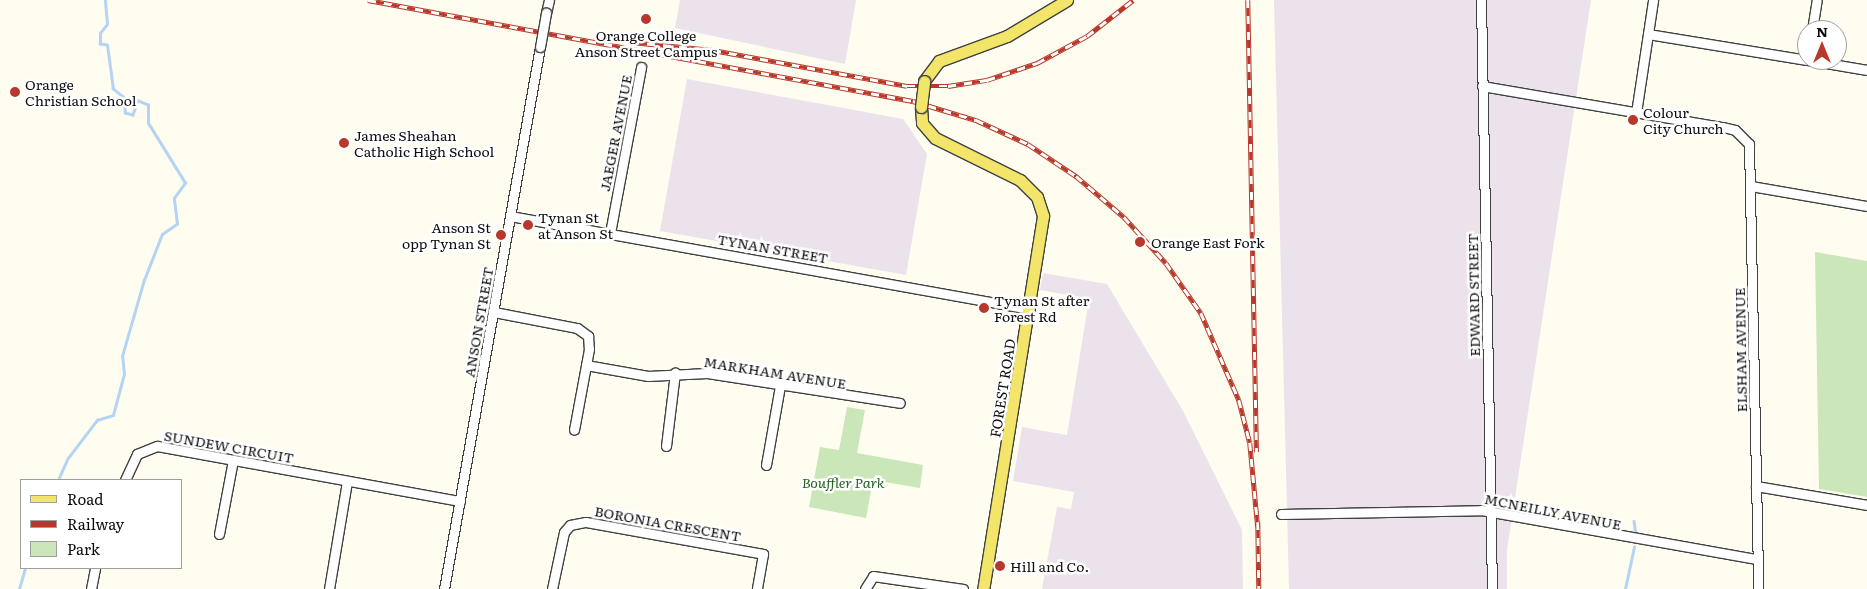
<!DOCTYPE html>
<style>
body{margin:0}
#map{position:relative;width:1867px;height:589px;overflow:hidden;background:#fefdef;font-family:Literata,serif}
div>[style]{position:absolute}
.industrial>*{inset:0;background:#ece2ec}
.green>*{inset:0;background:#cbe7ba}
.stream>*{height:2.5px;margin:-1.25px;padding:0 1.25px;transform-origin:1.25px;border-radius:1.25px;background:#b5d4f4}
.roads{filter:drop-shadow(1px 0 #414141) drop-shadow(-1px 0 #414141) drop-shadow(0 1px #414141) drop-shadow(0 -1px #414141)}
.minor>*{height:9px;margin:-4.5px;padding:0 4.5px;transform-origin:4.5px;border-radius:4.5px;background:#fff}
.major>*{height:11px;margin:-5.5px;padding:0 5.5px;transform-origin:5.5px;border-radius:5.5px;background:#f3e56a}
.rail>*{height:4.5px;margin-top:-2.25px;transform-origin:0;background:repeating-linear-gradient(90deg,#fff 0 8px,#b8382b 0 16px);box-sizing:border-box;border-block:1px solid #b8382b}
.bridges{filter:drop-shadow(1px 0 #414141) drop-shadow(-1px 0 #414141) drop-shadow(0 1px #414141) drop-shadow(0 -1px #414141)}
.minor-bridge>*{height:9px;margin:-4.5px;padding:0 4.5px;transform-origin:4.5px;border-radius:4.5px;background:#fff}
.major-bridge>*{height:11px;margin:-5.5px;padding:0 5.5px;transform-origin:5.5px;border-radius:5.5px;background:#f3e56a}
.dots>*{width:14px;height:14px;translate:-50% -50%;box-sizing:border-box;border:2px solid #fff;border-radius:50%}
span{translate:-50% -50%;white-space:nowrap;text-align:center;line-height:1.15;-webkit-text-stroke:5px #fff;paint-order:stroke}
.poi-label{font-size:14px;color:#0e0e0e}
.left{translate:0 -50%;text-align:left}
.right{translate:-100% -50%;text-align:right}
.street-label{font-size:14px;color:#0e0e0e}
.park-label{font-size:14px;color:#256320;font-style:italic}
.legend{position:absolute;left:20px;top:479px;width:162px;height:90px;box-sizing:border-box;background:#fff;border:1px solid #9f9f9f;margin:0;padding:6px 9px;list-style:none;font-size:15px;color:#0e0e0e}
.legend li{display:flex;align-items:center;gap:10px;height:25px}
.legend b{width:25px;border:1px solid #9f9f9f}
.north{position:absolute;left:1797px;top:20px;width:50px;height:50px;box-sizing:border-box;background:#fff;border:1px solid #9f9f9f;border-radius:50%;rotate:0deg;font-size:14px;font-weight:700;line-height:20px;text-align:center;color:#0e0e0e}
.north::after{content:'';display:block;margin:auto;width:18px;height:22px;background:#b8382b;clip-path:polygon(50% 0,100% 100%,50% 72%,0 100%)}
</style>
<div id="map">
<div class="industrial">
<div style="clip-path:polygon(680px 0,856px 0,845px 64px,675px 28px)"></div>
<div style="clip-path:polygon(1274px 0,1591px 0,1507px 550px,1507px 589px,1289px 589px)"></div>
<div style="clip-path:polygon(687px 79px,903px 119px,927px 154px,906px 275px,660px 231px)"></div>
<div style="clip-path:polygon(1043px 273px,1107px 284px,1183px 411px,1242px 530px,1243px 589px,1042px 589px,1057px 507px,1071px 509px,1074px 492px,1013px 481px,1022px 427px,1067px 435px,1089px 299px,1040px 290px)"></div>
</div>
<div class="green">
<div style="clip-path:polygon(1815px 252px,1867px 261px,1867px 497px,1819px 489px)"></div>
<div style="clip-path:polygon(847px 407px,865px 410px,857px 453px,923px 465px,920px 488px,873px 480px,866px 518px,809px 507px,820px 447px,839px 450px)"></div>
</div>
<div class="stream">
<div style="left:58px;top:480px;width:24px;rotate:-66deg"></div>
<div style="left:68px;top:458px;width:48px;rotate:-52.7deg"></div>
<div style="left:97px;top:420px;width:17px;rotate:-17deg"></div>
<div style="left:113px;top:415px;width:42px;rotate:-75deg"></div>
<div style="left:124px;top:374px;width:18px;rotate:-96deg"></div>
<div style="left:122px;top:356px;width:79px;rotate:-73.9deg"></div>
<div style="left:144px;top:280px;width:49px;rotate:-68.6deg"></div>
<div style="left:162px;top:234px;width:18px;rotate:-34deg"></div>
<div style="left:177px;top:224px;width:26px;rotate:-97deg"></div>
<div style="left:174px;top:198px;width:19px;rotate:-54deg"></div>
<div style="left:185px;top:183px;width:70px;rotate:-121.7deg"></div>
<div style="left:148px;top:123px;width:18px;rotate:-90deg"></div>
<div style="left:148px;top:105px;width:11px;rotate:-158deg"></div>
<div style="left:138px;top:101px;width:15px;rotate:110deg"></div>
<div style="left:133px;top:115px;width:8px;rotate:-166deg"></div>
<div style="left:125px;top:113px;width:16px;rotate:-97deg"></div>
<div style="left:123px;top:97px;width:13px;rotate:-141deg"></div>
<div style="left:113px;top:89px;width:44px;rotate:-97.8deg"></div>
<div style="left:107px;top:45px;width:7px;rotate:-172deg"></div>
<div style="left:100px;top:44px;width:11px;rotate:-90deg"></div>
<div style="left:100px;top:33px;width:11px;rotate:-52deg"></div>
<div style="left:107px;top:24px;width:24px;rotate:-95deg"></div>
<div style="left:1634px;top:521px;width:14px;rotate:82deg"></div>
<div style="left:19px;top:589px;width:22px;rotate:-74deg"></div>
<div style="left:1625px;top:589px;width:43px;rotate:-77.9deg"></div>
</div>
<div class="roads">
<div class="minor">
<div style="left:1481px;top:0;width:589px;rotate:88.93deg"></div>
<div style="left:546px;top:13px;width:13px;rotate:-77deg"></div>
<div style="left:1812px;top:30px;width:30px;rotate:-81deg"></div>
<div style="left:1648px;top:34px;width:161px;rotate:9.3deg"></div>
<div style="left:1808px;top:60px;width:60px;rotate:9.6deg"></div>
<div style="left:1482px;top:86px;width:244px;rotate:9.7deg"></div>
<div style="left:1723px;top:127px;width:12px;rotate:14deg"></div>
<div style="left:1735px;top:130px;width:20px;rotate:45deg"></div>
<div style="left:1749px;top:144px;width:445px;rotate:88.8deg"></div>
<div style="left:1636px;top:113px;width:114px;rotate:-81.4deg"></div>
<div style="left:1751px;top:186px;width:118px;rotate:9.8deg"></div>
<div style="left:510px;top:216px;width:528px;rotate:10.14deg"></div>
<div style="left:610px;top:233px;width:169px;rotate:-79.4deg"></div>
<div style="left:494px;top:312px;width:85px;rotate:10.9deg"></div>
<div style="left:577px;top:328px;width:14px;rotate:36deg"></div>
<div style="left:588px;top:336px;width:13px;rotate:86deg"></div>
<div style="left:589px;top:349px;width:82px;rotate:100.5deg"></div>
<div style="left:586px;top:365px;width:63px;rotate:10.1deg"></div>
<div style="left:648px;top:376px;width:59px;rotate:-2.9deg"></div>
<div style="left:707px;top:373px;width:195px;rotate:8.8deg"></div>
<div style="left:666px;top:446px;width:74px;rotate:-83deg"></div>
<div style="left:766px;top:465px;width:80px;rotate:-80deg"></div>
<div style="left:125px;top:480px;width:29px;rotate:-65deg"></div>
<div style="left:137px;top:454px;width:22px;rotate:-22deg"></div>
<div style="left:157px;top:446px;width:308px;rotate:10.3deg"></div>
<div style="left:1756px;top:486px;width:113px;rotate:9.7deg"></div>
<div style="left:1281px;top:514px;width:200px;rotate:-1.1deg"></div>
<div style="left:1481px;top:510px;width:280px;rotate:10.1deg"></div>
<div style="left:219px;top:534px;width:75px;rotate:-79.3deg"></div>
<div style="left:91px;top:589px;width:21px;rotate:-79deg"></div>
<div style="left:329px;top:589px;width:109px;rotate:-80.5deg"></div>
<div style="left:444px;top:589px;width:550px;rotate:-79.96deg"></div>
<div style="left:552px;top:589px;width:58px;rotate:-78.1deg"></div>
<div style="left:564px;top:532px;width:9px;rotate:-49deg"></div>
<div style="left:570px;top:525px;width:16px;rotate:-11deg"></div>
<div style="left:586px;top:522px;width:180px;rotate:10.2deg"></div>
<div style="left:763px;top:554px;width:36px;rotate:100deg"></div>
<div style="left:865px;top:589px;width:15px;rotate:-58deg"></div>
<div style="left:873px;top:576px;width:91px;rotate:8.2deg"></div>
</div>
<div class="major">
<div style="left:924px;top:81px;width:25px;rotate:-53deg"></div>
<div style="left:939px;top:61px;width:72px;rotate:-20.2deg"></div>
<div style="left:1007px;top:36px;width:70px;rotate:-31deg"></div>
<div style="left:921px;top:107px;width:16px;rotate:86deg"></div>
<div style="left:922px;top:123px;width:20px;rotate:49deg"></div>
<div style="left:935px;top:138px;width:95px;rotate:26.3deg"></div>
<div style="left:1020px;top:180px;width:24px;rotate:45deg"></div>
<div style="left:1037px;top:197px;width:20px;rotate:72deg"></div>
<div style="left:1043px;top:216px;width:378px;rotate:99.1deg"></div>
</div>
</div>
<div class="rail">
<div style="left:368px;top:0;width:554px;rotate:10.5deg"></div>
<div style="left:913px;top:101px;width:66px;rotate:16.8deg"></div>
<div style="left:976px;top:120px;width:57px;rotate:24.8deg"></div>
<div style="left:1028px;top:144px;width:58px;rotate:33.7deg"></div>
<div style="left:1076px;top:176px;width:63px;rotate:40.5deg"></div>
<div style="left:1124px;top:217px;width:62px;rotate:47.6deg"></div>
<div style="left:1166px;top:263px;width:61px;rotate:55deg"></div>
<div style="left:1201px;top:313px;width:95px;rotate:66.4deg"></div>
<div style="left:1239px;top:400px;width:44px;rotate:75.7deg"></div>
<div style="left:1250px;top:443px;width:84px;rotate:84.6deg"></div>
<div style="left:1248px;top:0;width:452px;rotate:88.9deg"></div>
<div style="left:631px;top:42px;width:82px;rotate:5.6deg"></div>
<div style="left:713px;top:50px;width:197px;rotate:10.5deg"></div>
<div style="left:907px;top:86px;width:41px"></div>
<div style="left:948px;top:86px;width:39px;rotate:-9deg"></div>
<div style="left:987px;top:80px;width:53px;rotate:-18.8deg"></div>
<div style="left:1037px;top:63px;width:57px;rotate:-28.4deg"></div>
<div style="left:1087px;top:36px;width:58px;rotate:-38deg"></div>
<div style="left:1258px;top:522px;width:67px;rotate:89.1deg"></div>
</div>
<div class="bridges">
<div class="minor-bridge">
<div style="left:540px;top:47px;width:35px;rotate:-80deg"></div>
</div>
<div class="major-bridge">
<div style="left:921px;top:107px;width:26px;rotate:-83deg"></div>
</div>
</div>
<div class="dots">
<div style="left:646px;top:19px;background:#b8382b"></div>
<div style="left:15px;top:92px;background:#b8382b"></div>
<div style="left:1633px;top:120px;background:#b8382b"></div>
<div style="left:344px;top:143px;background:#b8382b"></div>
<div style="left:528px;top:225px;background:#b8382b"></div>
<div style="left:501px;top:235px;background:#b8382b"></div>
<div style="left:1140px;top:242px;background:#b8382b"></div>
<div style="left:984px;top:308px;background:#b8382b"></div>
<div style="left:1000px;top:566px;background:#b8382b"></div>
</div>
<div class="poi-label">
<span style="left:646px;top:43px">Orange College<br>Anson Street Campus</span>
<span class="left" style="left:25px;top:92px">Orange<br>Christian School</span>
<span class="left" style="left:1643px;top:120px">Colour<br>City Church</span>
<span class="left" style="left:354px;top:143px">James Sheahan<br>Catholic High School</span>
<span class="left" style="left:538px;top:225px">Tynan St<br>at Anson St</span>
<span class="right" style="left:491px;top:235px">Anson St<br>opp Tynan St</span>
<span class="left" style="left:1151px;top:242px">Orange East Fork</span>
<span class="left" style="left:994px;top:308px">Tynan St after<br>Forest Rd</span>
<span class="left" style="left:1010px;top:566px">Hill and Co.</span>
</div>
<div class="street-label">
<span style="left:615px;top:133px;rotate:-79deg">JAEGER AVENUE</span>
<span style="left:773px;top:248px;rotate:10deg">TYNAN STREET</span>
<span style="left:1473px;top:295px;rotate:-91deg">EDWARD STREET</span>
<span style="left:478px;top:322px;rotate:-80deg">ANSON STREET</span>
<span style="left:1740px;top:350px;rotate:-91deg">ELSHAM AVENUE</span>
<span style="left:775px;top:372px;rotate:9deg">MARKHAM AVENUE</span>
<span style="left:1002px;top:388px;rotate:-81deg">FOREST ROAD</span>
<span style="left:229px;top:446px;rotate:10deg">SUNDEW CIRCUIT</span>
<span style="left:1553px;top:511px;rotate:11deg">MCNEILLY AVENUE</span>
<span style="left:668px;top:523px;rotate:10deg">BORONIA CRESCENT</span>
</div>
<div class="park-label">
<span style="left:843px;top:482px">Bouffler Park</span>
</div>
<ul class="legend">
<li><b style="height:6px;background:#f3e56a"></b>Road</li>
<li><b style="height:6px;background:#b8382b"></b>Railway</li>
<li><b style="height:14px;background:#cbe7ba"></b>Park</li>
</ul>
<div class="north">N</div>
</div>
